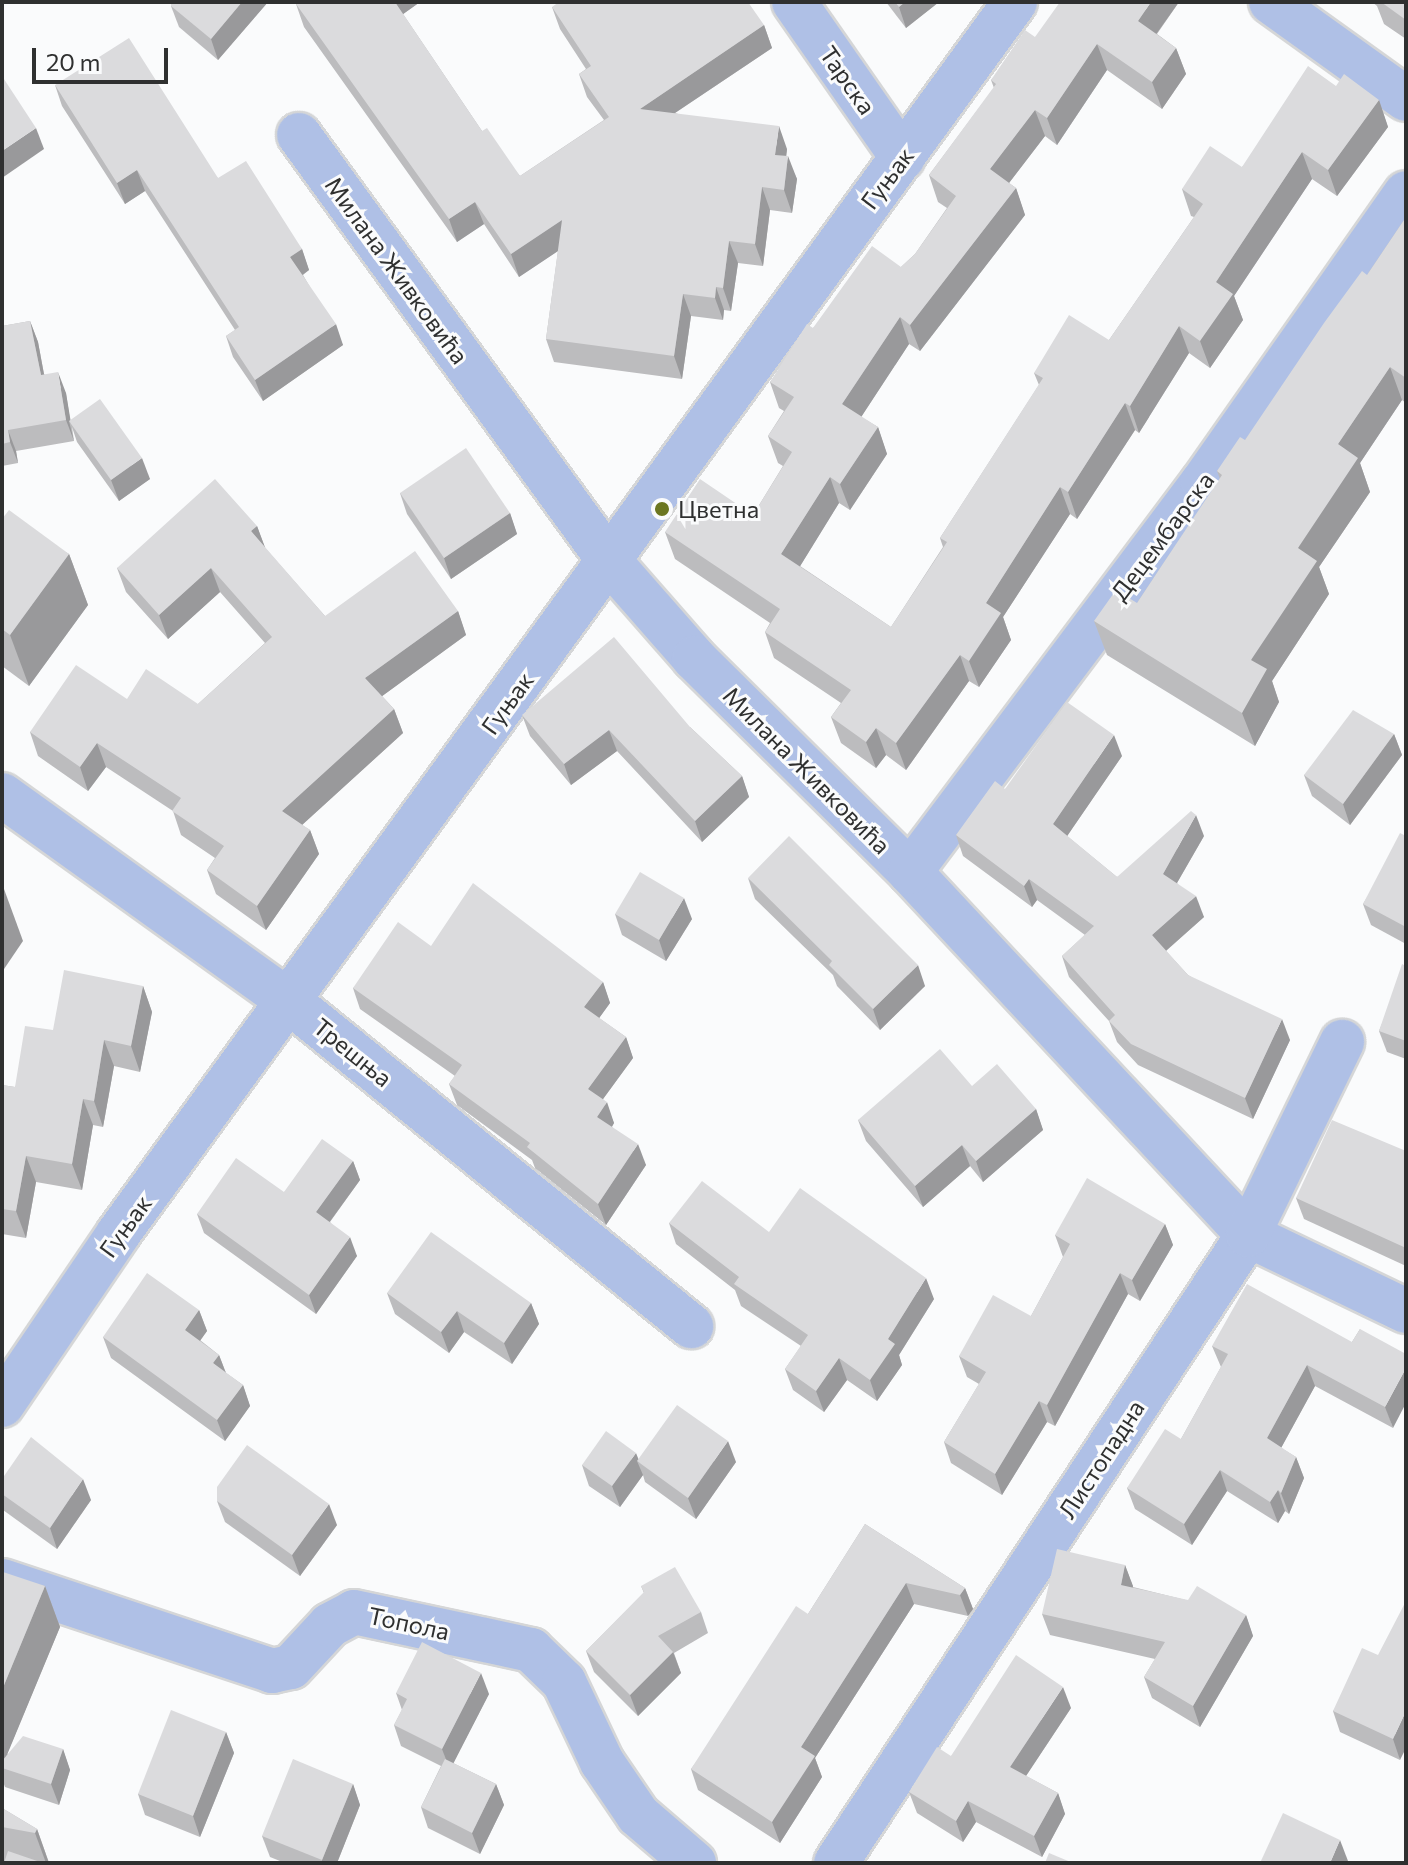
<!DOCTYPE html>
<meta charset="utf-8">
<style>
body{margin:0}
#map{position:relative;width:1408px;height:1865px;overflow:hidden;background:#fafbfc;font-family:Commissioner,sans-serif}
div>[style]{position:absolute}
.roads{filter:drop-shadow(2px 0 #d5d6d7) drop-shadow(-2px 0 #d5d6d7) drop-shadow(0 2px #d5d6d7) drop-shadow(0 -2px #d5d6d7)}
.minor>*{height:44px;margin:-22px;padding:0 22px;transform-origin:22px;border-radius:22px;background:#afc0e6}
.wall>*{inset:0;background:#bcbcbe}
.shaded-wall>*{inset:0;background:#99999b}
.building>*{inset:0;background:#dbdbdd}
.dots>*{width:22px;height:22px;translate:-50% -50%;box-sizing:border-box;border:4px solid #fafbfc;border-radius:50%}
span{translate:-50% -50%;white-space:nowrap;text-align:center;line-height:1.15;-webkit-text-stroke:6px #fafbfc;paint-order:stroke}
.street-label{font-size:24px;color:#2f3030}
.poi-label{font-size:24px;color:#2f3030}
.left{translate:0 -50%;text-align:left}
.frame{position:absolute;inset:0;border:4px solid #2f3030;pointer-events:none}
.scale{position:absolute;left:32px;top:48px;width:136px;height:36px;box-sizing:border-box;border:4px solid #2f3030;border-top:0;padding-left:10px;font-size:24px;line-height:28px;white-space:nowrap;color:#2f3030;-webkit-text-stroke:6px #fafbfc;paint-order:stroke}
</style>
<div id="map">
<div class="roads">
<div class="minor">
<div style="left:794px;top:2px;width:190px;rotate:55.1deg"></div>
<div style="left:1271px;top:2px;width:166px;rotate:35.7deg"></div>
<div style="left:299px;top:135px;width:528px;rotate:53.93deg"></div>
<div style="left:610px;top:562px;width:128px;rotate:48.8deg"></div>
<div style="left:694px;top:658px;width:304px;rotate:44.7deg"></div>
<div style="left:910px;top:872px;width:496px;rotate:47deg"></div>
<div style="left:1248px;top:1235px;width:175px;rotate:25.7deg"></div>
<div style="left:2px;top:795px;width:355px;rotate:35.7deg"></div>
<div style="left:290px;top:1002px;width:516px;rotate:38.94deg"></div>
<div style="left:910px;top:872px;width:488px;rotate:-53.1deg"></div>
<div style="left:1203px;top:482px;width:353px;rotate:-54.9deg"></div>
<div style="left:2px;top:1405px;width:207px;rotate:-55.8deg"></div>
<div style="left:118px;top:1234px;width:1524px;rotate:-53.94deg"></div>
<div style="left:2px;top:1581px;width:285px;rotate:18.4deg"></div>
<div style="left:272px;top:1671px;width:19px;rotate:-12deg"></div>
<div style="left:291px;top:1667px;width:57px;rotate:-47.1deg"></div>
<div style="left:330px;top:1625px;width:27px;rotate:-28deg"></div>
<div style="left:354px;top:1612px;width:181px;rotate:12.1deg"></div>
<div style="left:531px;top:1650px;width:46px;rotate:44.1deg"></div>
<div style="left:564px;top:1682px;width:89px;rotate:64.6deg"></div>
<div style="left:602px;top:1762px;width:64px;rotate:55.8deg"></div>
<div style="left:638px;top:1815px;width:74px;rotate:40.6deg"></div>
<div style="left:836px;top:1863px;width:751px;rotate:-56.73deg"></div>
<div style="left:1248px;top:1235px;width:215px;rotate:-64deg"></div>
</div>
</div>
<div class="wall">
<div style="clip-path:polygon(171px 2px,268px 2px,218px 60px,179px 27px,171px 6px)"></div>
<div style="clip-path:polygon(299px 2px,420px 2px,403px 14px,482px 131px,520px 176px,604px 120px,587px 97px,579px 74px,586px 69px,560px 29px,552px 7px,764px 25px,772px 48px,675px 113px,787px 149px,786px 156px,797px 179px,792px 213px,770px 210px,763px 266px,738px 263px,731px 311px,724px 310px,723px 320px,691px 316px,682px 379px,554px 362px,546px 339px,558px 251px,519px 277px,484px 224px,457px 242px,304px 27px,296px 4px)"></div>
<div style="clip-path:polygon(886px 2px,939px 2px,906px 28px)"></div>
<div style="clip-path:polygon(1179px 2px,1157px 34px,1176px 48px,1186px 74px,1162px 109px,1107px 70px,1057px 145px,1045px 136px,1009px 183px,1016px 188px,1025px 215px,920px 351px,909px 344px,861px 417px,878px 427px,887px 454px,850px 510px,839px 503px,800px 566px,891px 627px,943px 547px,940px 538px,1039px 385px,1034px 373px,1109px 340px,1194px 217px,1191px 216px,1182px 189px,1242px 167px,1336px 86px,1379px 100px,1388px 127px,1337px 196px,1312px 179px,1234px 296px,1243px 320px,1210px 368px,1189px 353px,1139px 433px,1135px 430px,1077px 519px,1070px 514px,1003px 617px,1011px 640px,979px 687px,969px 681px,906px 770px,886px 755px,876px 768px,841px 743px,831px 717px,841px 703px,774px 658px,765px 632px,770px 623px,675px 559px,665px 532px,753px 515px,783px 466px,778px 463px,768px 436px,784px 411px,779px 408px,770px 382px,813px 328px,901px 267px,915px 254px,947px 208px,938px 202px,929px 175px,994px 88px,991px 80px,1035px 37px)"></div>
<div style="clip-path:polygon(1372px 2px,1406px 2px,1406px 39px,1384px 24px,1377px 6px)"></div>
<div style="clip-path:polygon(55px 85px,218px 178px,302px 249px,309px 270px,303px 275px,343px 345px,263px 401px,233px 357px,226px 336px,235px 330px,145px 191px,125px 204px,62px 106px)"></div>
<div style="clip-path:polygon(1406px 217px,1406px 403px,1402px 400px,1360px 463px,1370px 492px,1319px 567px,1329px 594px,1272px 681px,1279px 702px,1255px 746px,1107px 655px,1094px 621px,1137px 603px,1220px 479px,1217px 471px,1245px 440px,1367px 275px)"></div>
<div style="clip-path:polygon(30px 321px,38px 342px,44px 374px,66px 393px,70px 420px,150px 479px,119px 501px,77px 442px,72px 427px,74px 441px,16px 451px,18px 463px,2px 466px,2px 326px)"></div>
<div style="clip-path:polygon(400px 493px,510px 513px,517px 534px,451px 579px,407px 514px)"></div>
<div style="clip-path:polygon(2px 519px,69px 554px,88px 605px,29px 686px,2px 666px)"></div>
<div style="clip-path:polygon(257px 526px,265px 548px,325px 616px,458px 611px,466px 635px,382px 696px,394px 709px,403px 733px,302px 825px,310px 830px,319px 854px,266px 930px,216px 894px,207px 870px,215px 858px,181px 835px,173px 811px,106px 767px,88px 791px,38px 756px,30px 732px,127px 699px,198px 704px,265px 643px,220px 592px,168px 639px,126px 592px,117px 568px)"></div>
<div style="clip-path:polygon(522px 715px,690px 727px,742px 776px,749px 797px,702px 842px,617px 751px,571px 785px,530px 736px)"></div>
<div style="clip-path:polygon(1394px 734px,1402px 755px,1350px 825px,1312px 796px,1304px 775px)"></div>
<div style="clip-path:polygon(1122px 756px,1067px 836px,1117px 877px,1204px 836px,1177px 883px,1204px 917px,1166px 951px,1188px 975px,1290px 1040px,1253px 1119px,1138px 1065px,1117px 1042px,1109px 1021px,1069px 977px,1062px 956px,1085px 935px,1037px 900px,1032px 907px,963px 856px,956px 835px,1005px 789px)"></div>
<div style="clip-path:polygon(1406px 836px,1406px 944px,1371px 925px,1363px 904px)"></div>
<div style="clip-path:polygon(748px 878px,925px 986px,880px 1030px,837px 986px,833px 975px,755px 899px)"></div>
<div style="clip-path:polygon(615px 914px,692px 919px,666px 961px,622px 935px)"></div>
<div style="clip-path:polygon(431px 946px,603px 982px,610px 1003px,599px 1018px,626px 1037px,633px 1058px,603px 1099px,614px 1123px,612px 1127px,646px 1165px,606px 1225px,535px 1168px,532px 1160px,457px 1105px,449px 1084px,455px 1076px,360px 1009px,353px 988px)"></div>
<div style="clip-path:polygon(1406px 966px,1406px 1059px,1387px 1052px,1379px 1031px)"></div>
<div style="clip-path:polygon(143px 986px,152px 1012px,140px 1072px,114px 1066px,103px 1127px,93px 1125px,82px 1190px,36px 1182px,26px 1238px,2px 1234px,2px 1085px,15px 1087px,53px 1030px)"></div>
<div style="clip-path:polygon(972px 1086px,1036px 1109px,1043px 1130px,983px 1182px,970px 1166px,923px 1207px,866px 1141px,858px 1120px)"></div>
<div style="clip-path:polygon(1406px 1151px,1406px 1266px,1304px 1219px,1296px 1198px)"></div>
<div style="clip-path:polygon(353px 1161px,360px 1180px,330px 1222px,357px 1256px,316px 1314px,204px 1233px,197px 1214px,284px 1192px)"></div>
<div style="clip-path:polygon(669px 1223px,769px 1232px,934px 1299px,899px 1355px,902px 1365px,877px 1401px,847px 1380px,824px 1412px,793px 1390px,785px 1369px,801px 1346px,741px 1306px,735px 1290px,676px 1244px)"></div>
<div style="clip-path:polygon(1165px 1224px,1173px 1245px,1140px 1301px,1128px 1294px,1055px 1426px,1047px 1422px,1002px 1495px,951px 1463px,944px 1442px,979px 1384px,967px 1377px,959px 1356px,1031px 1316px,1063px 1257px,1055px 1235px)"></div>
<div style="clip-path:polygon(387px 1293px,531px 1303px,539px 1324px,512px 1364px,464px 1332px,449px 1353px,395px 1314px)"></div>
<div style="clip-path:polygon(199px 1310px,207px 1331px,200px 1340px,219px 1355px,226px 1373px,243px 1385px,250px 1406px,225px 1441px,111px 1358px,103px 1337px)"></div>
<div style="clip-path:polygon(1360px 1329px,1393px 1428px,1315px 1386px,1281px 1448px,1296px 1457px,1304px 1478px,1289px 1514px,1285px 1511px,1278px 1523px,1227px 1491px,1192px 1545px,1135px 1509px,1127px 1488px,1181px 1439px,1221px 1367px,1212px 1346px,1352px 1342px)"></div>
<div style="clip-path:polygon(639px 1459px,736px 1462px,696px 1519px,645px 1482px,643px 1475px,620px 1507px,589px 1486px,582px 1465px)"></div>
<div style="clip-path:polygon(2px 1479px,91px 1500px,57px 1549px,3px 1510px)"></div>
<div style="clip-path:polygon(217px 1501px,337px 1525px,300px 1576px,225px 1522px)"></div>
<div style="clip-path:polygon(865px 1524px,965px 1588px,973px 1609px,968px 1616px,914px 1604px,815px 1758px,822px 1777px,780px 1843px,698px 1790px,691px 1769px,808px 1614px)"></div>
<div style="clip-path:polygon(1125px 1565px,1133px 1587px,1246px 1615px,1253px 1636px,1200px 1727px,1152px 1698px,1144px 1677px,1155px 1659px,1050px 1635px,1042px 1614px)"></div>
<div style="clip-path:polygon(2px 1574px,45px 1586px,60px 1627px,7px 1754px,63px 1749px,70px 1770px,59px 1805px,5px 1787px,2px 1779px)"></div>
<div style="clip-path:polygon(641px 1586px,701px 1612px,708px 1633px,674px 1653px,681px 1673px,638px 1716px,594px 1672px,586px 1651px,644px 1593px)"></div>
<div style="clip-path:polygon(1378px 1655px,1400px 1760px,1340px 1732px,1333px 1711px)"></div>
<div style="clip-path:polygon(396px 1693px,489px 1694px,453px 1763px,496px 1784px,504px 1805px,480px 1854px,428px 1828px,421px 1807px,441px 1766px,401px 1746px,394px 1725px,402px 1710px)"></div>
<div style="clip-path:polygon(1071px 1708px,1026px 1776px,1058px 1793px,1065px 1814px,1042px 1857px,976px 1822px,963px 1842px,917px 1813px,909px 1792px,951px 1756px)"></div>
<div style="clip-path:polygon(226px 1732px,234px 1753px,200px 1837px,145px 1815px,138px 1794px)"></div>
<div style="clip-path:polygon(353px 1784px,360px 1805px,337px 1863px,285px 1863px,270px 1857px,262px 1836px)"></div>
<div style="clip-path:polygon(2px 1808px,37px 1829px,49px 1863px,2px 1863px)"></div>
</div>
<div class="shaded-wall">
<div style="clip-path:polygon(242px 2px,268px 2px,218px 60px,211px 39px)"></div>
<div style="clip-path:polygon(393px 2px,420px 2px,399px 17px)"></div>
<div style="clip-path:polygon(905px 2px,939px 2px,906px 28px,899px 7px)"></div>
<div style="clip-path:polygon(1151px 2px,1179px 2px,1147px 47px,1138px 21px)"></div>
<div style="clip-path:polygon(764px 25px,772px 48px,648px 131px,640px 109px)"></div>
<div style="clip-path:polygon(1097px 44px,1107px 70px,1057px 145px,1047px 118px)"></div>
<div style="clip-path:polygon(1176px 48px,1186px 74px,1162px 109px,1152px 82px)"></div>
<div style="clip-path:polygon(1379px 100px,1388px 127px,1337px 196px,1328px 170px)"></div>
<div style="clip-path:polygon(1035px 110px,1045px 136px,999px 196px,990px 169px)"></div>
<div style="clip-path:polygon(779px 126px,787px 149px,784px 177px,775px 155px)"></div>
<div style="clip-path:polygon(36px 128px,44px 149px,2px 178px,2px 151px)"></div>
<div style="clip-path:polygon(1302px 152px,1312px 179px,1234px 296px,1243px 320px,1210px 368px,1200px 341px,1216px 282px)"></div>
<div style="clip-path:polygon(788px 156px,797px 179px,792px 213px,784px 190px)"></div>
<div style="clip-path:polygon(137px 170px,145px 191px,125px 204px,117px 183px)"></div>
<div style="clip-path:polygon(762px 187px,770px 210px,763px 266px,755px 244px)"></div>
<div style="clip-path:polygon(1016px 188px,1025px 215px,920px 351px,910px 325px)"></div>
<div style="clip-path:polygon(475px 202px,484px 224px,457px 242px,449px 219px)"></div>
<div style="clip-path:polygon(562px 220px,570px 243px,519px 277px,511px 254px)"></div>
<div style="clip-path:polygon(729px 241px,738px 263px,731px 311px,723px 288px)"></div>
<div style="clip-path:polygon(302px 249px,309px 270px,298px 278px,290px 257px)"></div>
<div style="clip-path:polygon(716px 287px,724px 310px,723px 320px,715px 298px)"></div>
<div style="clip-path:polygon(683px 294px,691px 316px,682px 379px,674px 356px)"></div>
<div style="clip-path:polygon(900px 317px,909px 344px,852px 431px,842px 404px)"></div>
<div style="clip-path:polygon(30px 321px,38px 342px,48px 396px,41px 375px)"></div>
<div style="clip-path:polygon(336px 324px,343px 345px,263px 401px,255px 380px)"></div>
<div style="clip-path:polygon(1179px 326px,1189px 353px,1139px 433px,1130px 406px)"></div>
<div style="clip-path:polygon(1390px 367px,1402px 400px,1360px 463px,1370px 492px,1319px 567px,1329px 594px,1272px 681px,1279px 702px,1255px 746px,1242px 713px,1251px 660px,1298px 548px,1338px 444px)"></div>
<div style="clip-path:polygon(58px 372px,66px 393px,71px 423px,69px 421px,74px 441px,66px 420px)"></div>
<div style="clip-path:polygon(1125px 403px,1135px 430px,1077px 519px,1068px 492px)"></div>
<div style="clip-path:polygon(878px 427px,887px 454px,850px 510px,840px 484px)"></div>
<div style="clip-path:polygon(8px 430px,16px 451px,18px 463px,10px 442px)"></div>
<div style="clip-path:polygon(142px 458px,150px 479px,119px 501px,111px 480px)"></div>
<div style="clip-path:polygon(830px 477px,839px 503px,791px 581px,781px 554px)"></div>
<div style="clip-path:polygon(1060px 487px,1070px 514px,1003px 617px,1011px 640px,979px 687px,969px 661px,986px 603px)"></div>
<div style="clip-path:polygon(510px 513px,517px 534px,451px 579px,444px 558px)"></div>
<div style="clip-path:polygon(257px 526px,266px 550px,251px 531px)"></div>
<div style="clip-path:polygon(69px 554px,88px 605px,29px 686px,10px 635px)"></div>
<div style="clip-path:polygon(211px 568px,220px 592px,168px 639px,159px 615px)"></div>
<div style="clip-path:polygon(458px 611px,466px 635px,374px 702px,365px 678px)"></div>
<div style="clip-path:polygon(960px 655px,969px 681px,906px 770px,896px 743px)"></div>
<div style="clip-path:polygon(394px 709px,403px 733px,291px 835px,282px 811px)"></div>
<div style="clip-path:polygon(876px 728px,886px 755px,876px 768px,866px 742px)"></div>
<div style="clip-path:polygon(609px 730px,617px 751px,571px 785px,564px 764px)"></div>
<div style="clip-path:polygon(1394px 734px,1402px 755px,1350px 825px,1343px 804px)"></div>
<div style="clip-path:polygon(1114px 735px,1122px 756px,1061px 845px,1053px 824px)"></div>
<div style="clip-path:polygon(97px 743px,106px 767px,88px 791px,80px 767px)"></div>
<div style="clip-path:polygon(742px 776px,749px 797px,702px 842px,695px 821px)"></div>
<div style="clip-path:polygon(1196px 815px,1204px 836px,1170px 895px,1163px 874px)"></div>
<div style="clip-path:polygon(310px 830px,319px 854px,266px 930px,257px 906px)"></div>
<div style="clip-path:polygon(1029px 879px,1037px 900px,1032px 907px,1024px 886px)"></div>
<div style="clip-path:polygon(4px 889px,23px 941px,2px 972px,2px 892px)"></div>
<div style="clip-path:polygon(1196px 896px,1204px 917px,1160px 956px,1152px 935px)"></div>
<div style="clip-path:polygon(684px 898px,692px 919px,666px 961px,659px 940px)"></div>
<div style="clip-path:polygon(918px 965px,925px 986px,880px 1030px,873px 1009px)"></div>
<div style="clip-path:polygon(603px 982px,610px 1003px,592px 1028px,584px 1007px)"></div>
<div style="clip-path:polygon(143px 986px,152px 1012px,140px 1072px,131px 1046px)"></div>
<div style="clip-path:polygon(1282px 1019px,1290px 1040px,1253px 1119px,1245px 1098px)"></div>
<div style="clip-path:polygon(626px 1037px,633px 1058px,595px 1110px,588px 1089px)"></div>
<div style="clip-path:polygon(104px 1040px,114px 1066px,103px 1127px,94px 1101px)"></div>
<div style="clip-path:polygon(83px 1099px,93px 1125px,82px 1190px,72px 1164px)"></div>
<div style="clip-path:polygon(607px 1102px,614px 1123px,605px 1138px,597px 1117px)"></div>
<div style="clip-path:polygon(1036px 1109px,1043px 1130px,983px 1182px,976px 1161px)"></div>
<div style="clip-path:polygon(638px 1144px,646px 1165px,606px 1225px,598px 1204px)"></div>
<div style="clip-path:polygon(962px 1145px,970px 1166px,923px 1207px,915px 1186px)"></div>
<div style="clip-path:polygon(26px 1156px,36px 1182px,26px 1238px,16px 1211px)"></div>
<div style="clip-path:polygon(353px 1161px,360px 1180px,323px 1231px,316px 1212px)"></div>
<div style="clip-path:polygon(1165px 1224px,1173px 1245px,1140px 1301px,1132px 1280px)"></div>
<div style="clip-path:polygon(350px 1237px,357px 1256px,316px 1314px,309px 1295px)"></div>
<div style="clip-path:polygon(1120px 1273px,1128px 1294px,1055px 1426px,1047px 1405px)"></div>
<div style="clip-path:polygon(926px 1278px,934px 1299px,899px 1355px,902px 1365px,877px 1401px,870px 1380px,888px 1339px)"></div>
<div style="clip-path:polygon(531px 1303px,539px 1324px,512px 1364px,504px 1343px)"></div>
<div style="clip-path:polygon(199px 1310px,207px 1331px,193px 1351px,185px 1330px)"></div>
<div style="clip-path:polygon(457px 1311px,464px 1332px,449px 1353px,441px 1332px)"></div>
<div style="clip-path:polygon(219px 1355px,227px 1376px,213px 1363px)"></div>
<div style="clip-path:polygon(839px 1358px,847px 1380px,824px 1412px,816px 1391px)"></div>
<div style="clip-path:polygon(1307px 1365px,1315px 1386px,1275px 1459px,1267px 1438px)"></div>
<div style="clip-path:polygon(1406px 1368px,1406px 1403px,1393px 1428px,1385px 1407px)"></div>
<div style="clip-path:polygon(243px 1385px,250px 1406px,225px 1441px,217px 1420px)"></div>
<div style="clip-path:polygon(1039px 1401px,1047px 1422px,1002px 1495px,995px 1474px)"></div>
<div style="clip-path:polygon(728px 1441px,736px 1462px,696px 1519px,688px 1498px)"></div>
<div style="clip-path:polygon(636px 1453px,640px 1463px,637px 1461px,643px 1475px,620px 1507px,612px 1486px)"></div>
<div style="clip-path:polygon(1296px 1457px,1304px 1478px,1289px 1514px,1281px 1493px)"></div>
<div style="clip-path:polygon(1220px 1470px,1227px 1491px,1192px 1545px,1184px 1524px)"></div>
<div style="clip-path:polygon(83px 1479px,91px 1500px,57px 1549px,50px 1528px)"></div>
<div style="clip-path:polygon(1278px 1490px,1285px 1511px,1278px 1523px,1270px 1502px)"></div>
<div style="clip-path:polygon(329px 1504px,337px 1525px,300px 1576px,292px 1555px)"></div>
<div style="clip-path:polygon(1125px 1565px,1133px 1586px,1128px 1606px,1121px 1585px)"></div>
<div style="clip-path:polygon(906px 1583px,914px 1604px,815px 1758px,822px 1777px,780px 1843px,772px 1822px,801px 1747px)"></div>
<div style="clip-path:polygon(45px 1586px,60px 1627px,2px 1767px,2px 1690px)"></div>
<div style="clip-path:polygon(965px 1588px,973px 1609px,968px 1616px,960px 1595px)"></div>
<div style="clip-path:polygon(1246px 1615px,1253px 1636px,1200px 1727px,1193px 1706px)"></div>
<div style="clip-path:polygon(673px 1652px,681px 1673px,638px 1716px,630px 1695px)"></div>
<div style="clip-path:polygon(481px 1673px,489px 1694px,450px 1770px,442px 1749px)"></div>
<div style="clip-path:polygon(1063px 1687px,1071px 1708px,1018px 1788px,1010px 1767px)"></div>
<div style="clip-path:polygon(1406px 1711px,1406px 1748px,1400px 1760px,1393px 1739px)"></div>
<div style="clip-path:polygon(226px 1732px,234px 1753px,200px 1837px,193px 1816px)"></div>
<div style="clip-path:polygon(63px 1749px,70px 1770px,59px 1805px,51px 1784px)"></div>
<div style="clip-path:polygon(353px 1784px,360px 1805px,337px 1863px,322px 1863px,322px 1860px)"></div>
<div style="clip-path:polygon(496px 1784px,504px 1805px,480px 1854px,472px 1833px)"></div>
<div style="clip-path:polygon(1058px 1793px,1065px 1814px,1042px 1857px,1034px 1836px)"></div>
<div style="clip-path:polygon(968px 1801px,976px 1822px,963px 1842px,956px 1821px)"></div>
<div style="clip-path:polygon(37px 1829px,49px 1863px,46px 1863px,35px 1833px)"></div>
<div style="clip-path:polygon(1340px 1840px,1348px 1861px,1347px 1863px,1330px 1863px)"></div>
</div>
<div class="building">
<div style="clip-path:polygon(171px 2px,242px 2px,211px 39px,171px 6px)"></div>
<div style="clip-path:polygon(299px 2px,395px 2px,482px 131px,487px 128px,520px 176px,609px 117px,579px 74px,591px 66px,552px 7px,559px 2px,748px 2px,764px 25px,640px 109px,779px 126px,775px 155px,788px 156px,784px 190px,762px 187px,755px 244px,729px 241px,723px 288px,716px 287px,715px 298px,683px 294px,674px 356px,546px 339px,562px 220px,511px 254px,475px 202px,449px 219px,296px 4px)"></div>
<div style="clip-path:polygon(895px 2px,905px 2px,899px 7px)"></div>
<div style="clip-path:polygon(1060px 2px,1151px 2px,1138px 21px,1176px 48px,1152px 82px,1097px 44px,1047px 118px,1035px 110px,990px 169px,1016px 188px,910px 325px,900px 317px,842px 404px,878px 427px,840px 484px,830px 477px,781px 554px,891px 627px,947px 542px,940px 538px,1043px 378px,1034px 373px,1069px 315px,1109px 340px,1203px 204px,1182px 189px,1210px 146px,1242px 167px,1308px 66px,1336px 86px,1344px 74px,1379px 100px,1328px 170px,1302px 152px,1216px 282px,1233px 294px,1200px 341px,1179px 326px,1130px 406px,1125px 403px,1068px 492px,1060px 487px,986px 603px,1001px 613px,969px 661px,960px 655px,896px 743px,876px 728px,866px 742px,831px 717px,851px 690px,765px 632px,780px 609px,665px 532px,700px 479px,753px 515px,792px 452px,768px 436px,794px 397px,770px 382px,807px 324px,813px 328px,872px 246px,901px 267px,915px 254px,956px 196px,929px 175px,996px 84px,991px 80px,1025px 30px,1035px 37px)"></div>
<div style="clip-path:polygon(1381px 2px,1406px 2px,1406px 20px)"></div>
<div style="clip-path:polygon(129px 38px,218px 178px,246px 161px,302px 249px,290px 257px,336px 324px,255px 380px,226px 336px,239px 327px,137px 170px,117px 183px,55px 85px)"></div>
<div style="clip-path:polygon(2px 76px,36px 128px,2px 151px)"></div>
<div style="clip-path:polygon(1406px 217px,1406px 378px,1390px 367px,1338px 444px,1358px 458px,1298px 548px,1317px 561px,1251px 660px,1267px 669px,1242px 713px,1094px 621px,1116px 590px,1137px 603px,1222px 475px,1217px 471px,1240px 437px,1245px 440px,1324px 323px,1362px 271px,1367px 275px)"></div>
<div style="clip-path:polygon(30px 321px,41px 375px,58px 372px,66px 420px,8px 430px,10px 442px,2px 444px,2px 326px)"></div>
<div style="clip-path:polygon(100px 399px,142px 458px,111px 480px,69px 421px)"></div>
<div style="clip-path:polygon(466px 448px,510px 513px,444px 558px,400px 493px)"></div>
<div style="clip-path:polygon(215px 479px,257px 526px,251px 531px,325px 616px,415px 551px,458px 611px,365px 678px,394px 709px,282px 811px,310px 830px,257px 906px,207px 870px,224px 846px,172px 811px,181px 798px,97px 743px,80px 767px,30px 732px,76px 665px,127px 699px,146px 669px,198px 704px,272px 637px,211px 568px,159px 615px,117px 568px)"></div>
<div style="clip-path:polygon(9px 510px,69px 554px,10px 635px,2px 629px,2px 519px)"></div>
<div style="clip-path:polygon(614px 637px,690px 727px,742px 776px,695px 821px,609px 730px,564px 764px,522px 715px)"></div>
<div style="clip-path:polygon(1067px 702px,1114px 735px,1053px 824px,1117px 877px,1191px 811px,1196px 815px,1163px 874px,1196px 896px,1152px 935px,1188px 975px,1282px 1019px,1245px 1098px,1131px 1044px,1109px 1021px,1115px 1015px,1062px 956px,1094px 926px,1029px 879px,1024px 886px,956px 835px,995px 781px,1005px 789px)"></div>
<div style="clip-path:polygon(1353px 710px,1394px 734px,1343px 804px,1304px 775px)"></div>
<div style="clip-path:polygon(1400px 833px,1406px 836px,1406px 927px,1363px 904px)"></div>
<div style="clip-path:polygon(789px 836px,918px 965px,873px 1009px,829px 965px,832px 961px,748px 878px)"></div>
<div style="clip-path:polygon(640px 872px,684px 898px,659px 940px,615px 914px)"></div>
<div style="clip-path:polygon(473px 883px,603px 982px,584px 1007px,626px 1037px,588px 1089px,607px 1102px,597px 1117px,638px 1144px,598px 1204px,527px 1147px,530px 1143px,449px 1084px,462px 1065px,353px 988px,398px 922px,431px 946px)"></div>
<div style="clip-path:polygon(1402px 964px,1406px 966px,1406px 1041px,1379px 1031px)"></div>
<div style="clip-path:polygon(64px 970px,143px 986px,131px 1046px,104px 1040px,94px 1101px,83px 1099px,72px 1164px,26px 1156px,16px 1211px,2px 1209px,2px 1085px,15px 1087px,25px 1026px,53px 1030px)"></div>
<div style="clip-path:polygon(940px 1049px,972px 1086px,997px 1064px,1036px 1109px,976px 1161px,962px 1145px,915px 1186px,858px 1120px)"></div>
<div style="clip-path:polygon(1332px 1120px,1406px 1151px,1406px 1248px,1296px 1198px)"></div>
<div style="clip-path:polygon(322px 1139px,353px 1161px,316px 1212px,350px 1237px,309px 1295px,197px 1214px,236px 1158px,284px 1192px)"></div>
<div style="clip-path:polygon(1087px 1178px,1165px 1224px,1132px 1280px,1120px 1273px,1047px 1405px,1039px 1401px,995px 1474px,944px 1442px,986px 1372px,959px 1356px,993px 1295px,1031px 1316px,1070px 1244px,1055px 1235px)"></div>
<div style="clip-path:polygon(702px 1181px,769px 1232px,800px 1188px,926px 1278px,888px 1339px,895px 1344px,870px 1380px,839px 1358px,816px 1391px,785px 1369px,808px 1335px,734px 1284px,739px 1277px,669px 1223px)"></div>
<div style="clip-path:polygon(431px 1232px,531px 1303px,504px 1343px,457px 1311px,441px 1332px,387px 1293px)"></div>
<div style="clip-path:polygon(147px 1273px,199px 1310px,185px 1330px,219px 1355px,213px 1363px,243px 1385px,217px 1420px,103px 1337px)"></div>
<div style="clip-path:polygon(1247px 1284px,1352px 1342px,1360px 1329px,1406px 1354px,1406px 1368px,1385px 1407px,1307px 1365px,1267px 1438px,1296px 1457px,1281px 1493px,1278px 1490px,1270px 1502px,1220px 1470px,1184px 1524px,1127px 1488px,1165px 1429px,1181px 1439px,1228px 1354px,1212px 1346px)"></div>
<div style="clip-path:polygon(677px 1405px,728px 1441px,688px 1498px,637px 1461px)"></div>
<div style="clip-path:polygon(606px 1431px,636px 1453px,612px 1486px,582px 1465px)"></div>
<div style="clip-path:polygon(31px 1437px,83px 1479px,50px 1528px,2px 1494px,2px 1479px)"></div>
<div style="clip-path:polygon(247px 1445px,329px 1504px,292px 1555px,217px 1501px,217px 1487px)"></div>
<div style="clip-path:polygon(865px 1524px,965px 1588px,960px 1595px,906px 1583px,801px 1747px,815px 1756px,772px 1822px,691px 1769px,796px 1606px,808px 1614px)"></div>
<div style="clip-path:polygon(1057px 1549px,1125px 1565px,1121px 1585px,1188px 1600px,1197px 1586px,1246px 1615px,1193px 1706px,1144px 1677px,1165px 1642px,1042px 1614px)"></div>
<div style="clip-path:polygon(675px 1567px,701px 1612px,658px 1636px,673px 1652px,630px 1695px,586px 1651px,644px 1592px,641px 1586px)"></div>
<div style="clip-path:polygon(3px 1572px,45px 1586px,2px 1690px,2px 1574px)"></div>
<div style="clip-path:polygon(1406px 1601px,1406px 1711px,1393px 1739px,1333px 1711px,1362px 1648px,1378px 1655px)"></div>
<div style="clip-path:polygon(422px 1642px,481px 1673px,442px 1749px,394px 1725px,407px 1699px,396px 1693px)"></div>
<div style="clip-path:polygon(1016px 1655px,1063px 1687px,1010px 1767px,1058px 1793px,1034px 1836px,968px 1801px,956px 1821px,909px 1792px,937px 1747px,951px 1756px)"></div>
<div style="clip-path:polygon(171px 1710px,226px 1732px,193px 1816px,138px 1794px)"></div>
<div style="clip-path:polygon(23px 1736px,63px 1749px,51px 1784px,2px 1768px,2px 1761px)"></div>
<div style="clip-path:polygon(293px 1759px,353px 1784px,322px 1860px,262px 1836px)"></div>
<div style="clip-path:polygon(445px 1759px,496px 1784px,472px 1833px,421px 1807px)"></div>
<div style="clip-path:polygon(2px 1808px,37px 1829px,35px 1833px,2px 1827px)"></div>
<div style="clip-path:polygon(1283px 1813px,1340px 1840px,1330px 1863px,1260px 1863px)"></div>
<div style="clip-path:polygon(8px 1851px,43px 1863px,4px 1863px)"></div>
<div style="clip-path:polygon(1049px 1853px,1073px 1863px,1045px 1863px)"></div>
</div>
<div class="dots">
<div style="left:662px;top:509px;background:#6b7621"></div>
</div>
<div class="street-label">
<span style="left:848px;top:80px;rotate:55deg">Тарска</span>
<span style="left:887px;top:178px;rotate:-53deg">Гуњак</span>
<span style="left:397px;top:270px;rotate:54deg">Милана Живковића</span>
<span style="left:1162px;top:536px;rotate:-53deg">Децембарска</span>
<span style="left:507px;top:703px;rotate:-54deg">Гуњак</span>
<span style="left:807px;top:770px;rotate:45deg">Милана Живковића</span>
<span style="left:353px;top:1052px;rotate:39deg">Трешња</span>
<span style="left:125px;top:1226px;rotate:-54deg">Гуњак</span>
<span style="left:1101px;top:1459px;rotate:-57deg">Листопадна</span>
<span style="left:409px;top:1623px;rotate:12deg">Топола</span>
</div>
<div class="poi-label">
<span class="left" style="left:678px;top:509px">Цветна</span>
</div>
<div class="frame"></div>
<div class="scale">20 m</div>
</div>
